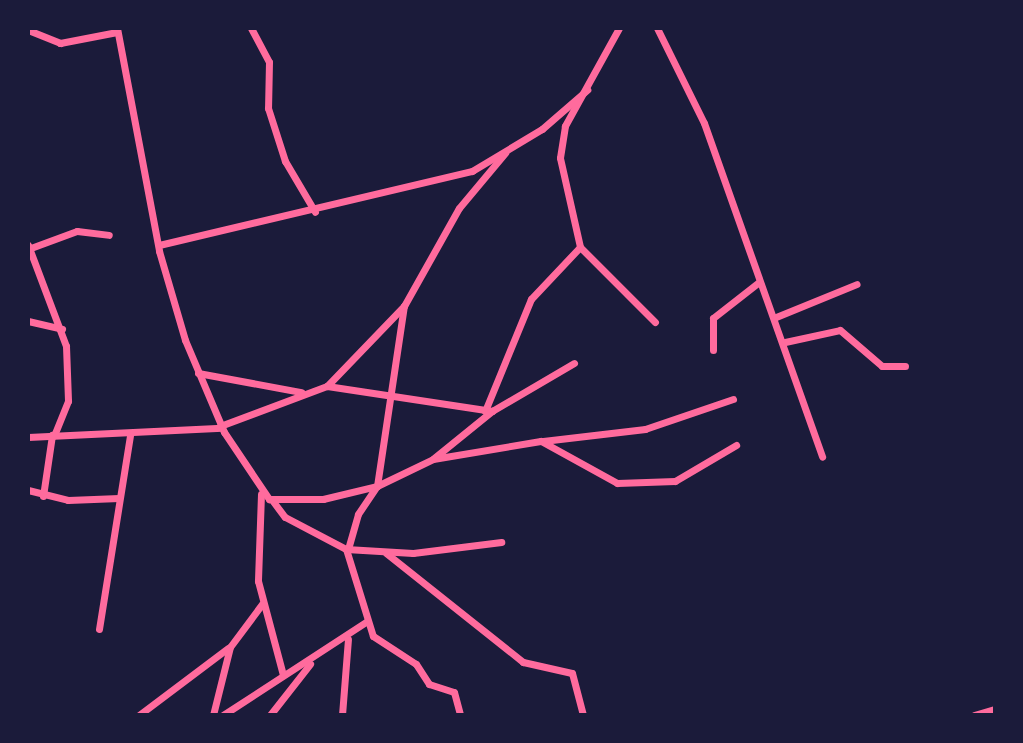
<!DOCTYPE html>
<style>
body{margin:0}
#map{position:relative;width:1023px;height:743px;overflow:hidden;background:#1b1b3a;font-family:"Space Grotesk",sans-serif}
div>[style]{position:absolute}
.minor>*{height:7px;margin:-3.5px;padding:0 3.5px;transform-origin:3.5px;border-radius:3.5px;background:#ff6b9d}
span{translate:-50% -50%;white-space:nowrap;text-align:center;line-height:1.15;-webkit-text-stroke:8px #1b1b3a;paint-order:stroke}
.frame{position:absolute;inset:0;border:30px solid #1b1b3a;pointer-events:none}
</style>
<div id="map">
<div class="minor">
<div style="left:117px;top:28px;width:227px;rotate:79.3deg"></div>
<div style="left:159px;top:251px;width:93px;rotate:73.7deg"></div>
<div style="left:185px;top:340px;width:100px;rotate:67deg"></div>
<div style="left:224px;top:432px;width:81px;rotate:56.1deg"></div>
<div style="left:269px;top:499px;width:54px"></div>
<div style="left:323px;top:499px;width:56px;rotate:-13.5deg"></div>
<div style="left:377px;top:486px;width:62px;rotate:-25.7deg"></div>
<div style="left:433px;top:459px;width:109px;rotate:-9.5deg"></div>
<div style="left:541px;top:441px;width:87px;rotate:28.9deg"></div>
<div style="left:617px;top:483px;width:58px;rotate:-2deg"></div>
<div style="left:675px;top:481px;width:71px;rotate:-30.5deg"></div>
<div style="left:251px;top:28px;width:38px;rotate:62deg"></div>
<div style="left:269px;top:62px;width:46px;rotate:91.2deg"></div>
<div style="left:268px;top:108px;width:56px;rotate:72.2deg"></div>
<div style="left:285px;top:161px;width:59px;rotate:59.5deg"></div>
<div style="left:619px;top:28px;width:112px;rotate:118.9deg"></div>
<div style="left:565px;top:126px;width:32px;rotate:99deg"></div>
<div style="left:560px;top:158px;width:91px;rotate:77.3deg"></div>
<div style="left:580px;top:247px;width:106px;rotate:45deg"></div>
<div style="left:657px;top:28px;width:106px;rotate:63.7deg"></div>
<div style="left:704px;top:123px;width:354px;rotate:70.5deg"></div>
<div style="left:28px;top:30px;width:35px;rotate:22deg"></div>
<div style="left:60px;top:43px;width:58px;rotate:-10.9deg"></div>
<div style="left:28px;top:245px;width:108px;rotate:69.4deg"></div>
<div style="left:66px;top:346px;width:55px;rotate:87.9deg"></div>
<div style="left:68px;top:401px;width:37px;rotate:112deg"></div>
<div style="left:159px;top:245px;width:322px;rotate:-13.3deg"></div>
<div style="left:472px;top:171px;width:82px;rotate:-31deg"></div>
<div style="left:542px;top:129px;width:60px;rotate:-40.9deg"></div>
<div style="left:28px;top:249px;width:52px;rotate:-20.2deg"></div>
<div style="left:77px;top:231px;width:32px;rotate:7deg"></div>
<div style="left:776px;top:317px;width:87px;rotate:-22.2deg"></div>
<div style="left:28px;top:321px;width:35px;rotate:13deg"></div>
<div style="left:785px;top:342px;width:56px;rotate:-12.3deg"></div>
<div style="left:840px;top:330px;width:55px;rotate:40.6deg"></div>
<div style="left:882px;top:366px;width:23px"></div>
<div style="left:713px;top:350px;width:32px;rotate:-90deg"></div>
<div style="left:713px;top:318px;width:58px;rotate:-38deg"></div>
<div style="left:198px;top:373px;width:105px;rotate:10.5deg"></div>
<div style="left:327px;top:386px;width:111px;rotate:-46.1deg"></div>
<div style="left:485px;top:411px;width:121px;rotate:-67.7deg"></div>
<div style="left:531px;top:299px;width:71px;rotate:-46.7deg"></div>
<div style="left:220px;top:426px;width:114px;rotate:-20.5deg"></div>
<div style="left:327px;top:386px;width:167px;rotate:8.6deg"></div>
<div style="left:28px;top:437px;width:194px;rotate:-2.7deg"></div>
<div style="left:543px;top:441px;width:103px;rotate:-6.7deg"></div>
<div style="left:645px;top:429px;width:93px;rotate:-18.8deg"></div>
<div style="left:434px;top:458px;width:75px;rotate:-39deg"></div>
<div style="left:492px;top:411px;width:95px;rotate:-30.3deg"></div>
<div style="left:28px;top:490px;width:41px;rotate:14deg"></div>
<div style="left:68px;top:500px;width:51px;rotate:-2.2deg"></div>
<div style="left:261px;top:494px;width:87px;rotate:92deg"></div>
<div style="left:258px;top:581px;width:97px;rotate:75.1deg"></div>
<div style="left:43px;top:496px;width:62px;rotate:-81.6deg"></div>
<div style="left:272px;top:500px;width:21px;rotate:53deg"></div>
<div style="left:285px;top:517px;width:69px;rotate:27.7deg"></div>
<div style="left:346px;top:549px;width:91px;rotate:72.8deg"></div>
<div style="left:373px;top:636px;width:51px;rotate:33.1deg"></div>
<div style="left:416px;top:664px;width:24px;rotate:57deg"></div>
<div style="left:429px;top:684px;width:26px;rotate:18deg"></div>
<div style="left:454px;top:692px;width:24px;rotate:75deg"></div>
<div style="left:346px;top:549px;width:67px;rotate:3.4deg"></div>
<div style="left:413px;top:553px;width:89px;rotate:-7.1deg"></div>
<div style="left:348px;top:549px;width:36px;rotate:-74deg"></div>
<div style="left:358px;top:514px;width:34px;rotate:-56deg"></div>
<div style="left:377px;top:486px;width:182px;rotate:-81.5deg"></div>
<div style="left:404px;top:306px;width:112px;rotate:-60.7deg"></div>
<div style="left:459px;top:208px;width:72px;rotate:-50.1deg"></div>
<div style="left:386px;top:553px;width:175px;rotate:38.5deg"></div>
<div style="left:523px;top:662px;width:50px;rotate:12.7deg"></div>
<div style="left:572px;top:673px;width:43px;rotate:75.3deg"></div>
<div style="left:99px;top:629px;width:196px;rotate:-80.9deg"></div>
<div style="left:139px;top:715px;width:111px;rotate:-37deg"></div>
<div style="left:213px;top:715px;width:70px;rotate:-76deg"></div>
<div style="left:230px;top:647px;width:54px;rotate:-53.3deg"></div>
<div style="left:223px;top:715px;width:172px;rotate:-33.1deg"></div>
<div style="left:270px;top:715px;width:65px;rotate:-51.9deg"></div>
<div style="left:342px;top:715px;width:76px;rotate:-85.5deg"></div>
<div style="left:974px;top:715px;width:22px;rotate:-16deg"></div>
</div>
<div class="frame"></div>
</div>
